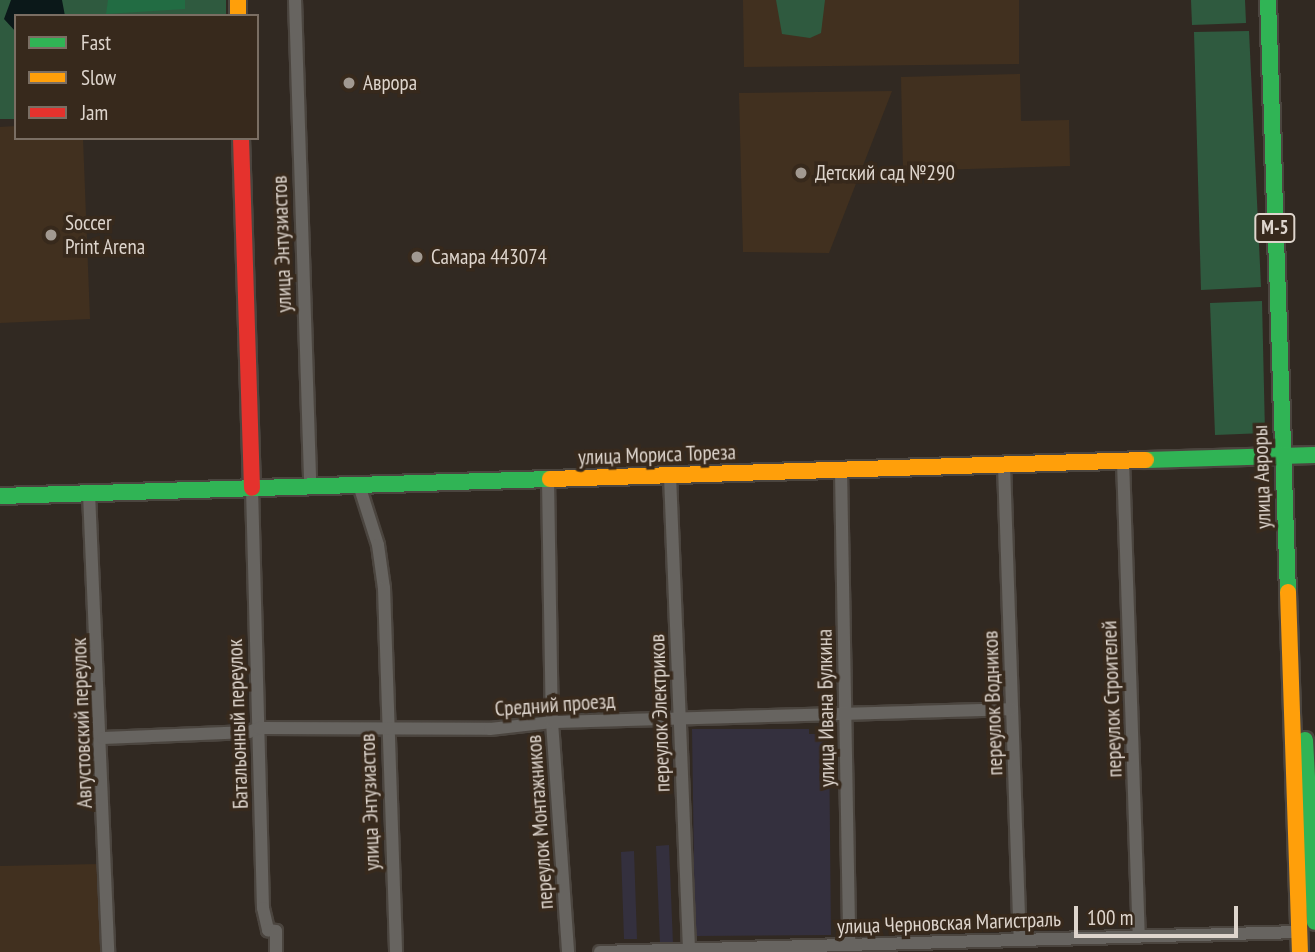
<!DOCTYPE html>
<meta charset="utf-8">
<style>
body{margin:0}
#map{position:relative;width:1315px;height:952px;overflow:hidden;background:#312922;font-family:"PT Sans Narrow",sans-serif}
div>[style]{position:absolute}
.built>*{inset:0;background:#41301f}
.industrial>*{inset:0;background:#34303e}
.green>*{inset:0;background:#2f5a3f}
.forest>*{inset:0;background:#226c43}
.water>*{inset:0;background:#0b1819}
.roads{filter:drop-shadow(2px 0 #4b453f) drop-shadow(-2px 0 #4b453f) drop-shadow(0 2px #4b453f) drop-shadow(0 -2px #4b453f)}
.street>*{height:12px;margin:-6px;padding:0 6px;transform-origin:6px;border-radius:6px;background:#676460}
.fast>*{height:16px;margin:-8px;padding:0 8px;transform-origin:8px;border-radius:8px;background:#30b455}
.slow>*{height:16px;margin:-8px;padding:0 8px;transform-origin:8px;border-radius:8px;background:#ff9f0a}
.jam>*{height:16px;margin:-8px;padding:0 8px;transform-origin:8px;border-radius:8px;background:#e5322d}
.dots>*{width:19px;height:19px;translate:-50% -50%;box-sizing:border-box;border:4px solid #37291c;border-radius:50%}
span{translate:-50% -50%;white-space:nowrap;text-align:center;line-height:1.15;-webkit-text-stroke:7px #37291c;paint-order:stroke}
.shield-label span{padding:2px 5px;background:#37291c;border:2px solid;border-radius:5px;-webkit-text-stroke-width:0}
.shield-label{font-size:19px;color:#ded5cd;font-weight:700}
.poi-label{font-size:21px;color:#ded5cd}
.left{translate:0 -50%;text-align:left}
.street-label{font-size:21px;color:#ded5cd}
.legend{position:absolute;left:14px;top:14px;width:245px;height:126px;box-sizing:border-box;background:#37291c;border:2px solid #7a6e63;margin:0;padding:9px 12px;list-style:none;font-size:21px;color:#ded5cd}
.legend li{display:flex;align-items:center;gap:14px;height:35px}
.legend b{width:35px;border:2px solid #7a6e63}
.scale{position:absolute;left:1074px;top:906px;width:164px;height:32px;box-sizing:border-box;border:4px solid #ded5cd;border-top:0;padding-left:9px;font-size:21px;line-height:24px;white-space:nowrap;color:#ded5cd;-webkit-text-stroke:5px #37291c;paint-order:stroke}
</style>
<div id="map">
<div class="built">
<div style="clip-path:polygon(743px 0,1019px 0,1019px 64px,744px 67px)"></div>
<div style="clip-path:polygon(1020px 74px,1021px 121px,1069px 120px,1070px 166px,903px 171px,901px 77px)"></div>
<div style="clip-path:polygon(892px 91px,829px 253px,743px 252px,739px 93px)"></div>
<div style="clip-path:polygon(16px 126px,16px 138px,83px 138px,90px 319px,0 323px,0 127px)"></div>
<div style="clip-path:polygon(100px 864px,102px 952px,0 952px,0 866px)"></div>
</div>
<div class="industrial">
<div style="clip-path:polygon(692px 729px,809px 729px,809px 734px,829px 734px,831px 935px,695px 936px)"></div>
<div style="clip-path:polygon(669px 845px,673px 944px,660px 944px,656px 846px)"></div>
<div style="clip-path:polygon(634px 851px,637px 939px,624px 939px,621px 852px)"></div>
</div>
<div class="green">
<div style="clip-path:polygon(0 0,226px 0,226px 16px,16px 16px,16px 119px,0 119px)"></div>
<div style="clip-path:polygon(776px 0,825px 0,821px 33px,810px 38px,782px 34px)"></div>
<div style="clip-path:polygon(1191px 0,1245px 0,1246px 23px,1192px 25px)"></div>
<div style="clip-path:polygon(1249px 31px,1261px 287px,1201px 290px,1194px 32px)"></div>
<div style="clip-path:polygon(1262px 301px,1265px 433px,1215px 435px,1210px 303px)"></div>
</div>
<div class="forest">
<div style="clip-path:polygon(108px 0,185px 0,185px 9px,106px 14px)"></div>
</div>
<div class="water">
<div style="clip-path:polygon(11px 0,62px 0,65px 16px,16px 16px,16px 32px,4px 19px)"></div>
</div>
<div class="roads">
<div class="street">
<div style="left:295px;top:0;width:487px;rotate:88.2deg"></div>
<div style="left:1123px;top:461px;width:475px;rotate:88.1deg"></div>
<div style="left:1004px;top:465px;width:475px;rotate:88.1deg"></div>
<div style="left:841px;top:470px;width:475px;rotate:89deg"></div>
<div style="left:670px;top:476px;width:473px;rotate:87.7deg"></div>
<div style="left:548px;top:479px;width:243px;rotate:89.1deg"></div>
<div style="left:552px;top:722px;width:231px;rotate:86deg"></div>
<div style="left:359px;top:485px;width:63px;rotate:72.4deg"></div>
<div style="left:378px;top:545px;width:43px;rotate:82.1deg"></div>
<div style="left:384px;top:588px;width:364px;rotate:88.1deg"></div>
<div style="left:252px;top:488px;width:420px;rotate:88.5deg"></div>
<div style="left:263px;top:908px;width:23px;rotate:77deg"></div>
<div style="left:268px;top:930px;width:8px;rotate:7deg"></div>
<div style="left:276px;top:931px;width:21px;rotate:90deg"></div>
<div style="left:89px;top:493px;width:459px;rotate:87.6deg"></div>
<div style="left:103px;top:738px;width:146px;rotate:-2.4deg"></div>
<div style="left:249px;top:732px;width:11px;rotate:-22deg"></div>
<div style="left:259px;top:728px;width:231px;rotate:0.2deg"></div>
<div style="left:490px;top:729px;width:62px;rotate:-6.4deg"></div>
<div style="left:552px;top:722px;width:460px;rotate:-1.6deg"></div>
<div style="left:600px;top:952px;width:699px;rotate:-1.64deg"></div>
</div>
<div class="fast">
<div style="left:1268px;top:0;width:592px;rotate:88.07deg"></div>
<div style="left:1146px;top:460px;width:169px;rotate:-1.7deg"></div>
<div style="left:0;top:496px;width:550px;rotate:-1.77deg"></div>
<div style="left:1305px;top:740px;width:182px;rotate:86.9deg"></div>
</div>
<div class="slow">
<div style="left:238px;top:0;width:16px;rotate:90deg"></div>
<div style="left:550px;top:479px;width:596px;rotate:-1.83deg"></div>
<div style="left:1288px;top:592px;width:360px;rotate:88.1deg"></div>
</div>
<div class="jam">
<div style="left:241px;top:138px;width:350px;rotate:88.2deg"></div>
</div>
</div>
<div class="dots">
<div style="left:349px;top:83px;background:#a19991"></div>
<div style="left:801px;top:173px;background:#a19991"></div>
<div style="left:51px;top:235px;background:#a19991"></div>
<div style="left:417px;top:257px;background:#a19991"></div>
</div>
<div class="shield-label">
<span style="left:1275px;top:228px">М-5</span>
</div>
<div class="poi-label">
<span class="left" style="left:363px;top:83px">Аврора</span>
<span class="left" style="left:815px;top:173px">Детский сад №290</span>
<span class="left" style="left:65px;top:235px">Soccer<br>Print Arena</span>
<span class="left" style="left:431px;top:257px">Самара 443074</span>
</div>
<div class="street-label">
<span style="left:282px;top:244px;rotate:-92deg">улица Энтузиастов</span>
<span style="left:657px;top:455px;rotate:-2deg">улица Мориса Тореза</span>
<span style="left:1262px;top:477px;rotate:-92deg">улица Авроры</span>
<span style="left:1112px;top:699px;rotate:-92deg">переулок Строителей</span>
<span style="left:993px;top:703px;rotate:-92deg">переулок Водников</span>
<span style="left:555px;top:705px;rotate:-4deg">Средний проезд</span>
<span style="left:826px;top:708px;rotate:-91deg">улица Ивана Булкина</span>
<span style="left:660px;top:713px;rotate:-92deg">переулок Электриков</span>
<span style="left:82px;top:723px;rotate:-92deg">Августовский переулок</span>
<span style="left:238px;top:724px;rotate:-92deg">Батальонный переулок</span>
<span style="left:370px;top:802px;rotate:-92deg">улица Энтузиастов</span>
<span style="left:540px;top:822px;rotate:-94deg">переулок Монтажников</span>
<span style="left:949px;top:923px;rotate:-2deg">улица Черновская Магистраль</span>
</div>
<ul class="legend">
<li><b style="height:9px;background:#30b455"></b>Fast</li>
<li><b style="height:9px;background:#ff9f0a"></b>Slow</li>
<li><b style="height:9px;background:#e5322d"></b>Jam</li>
</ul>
<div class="scale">100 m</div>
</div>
